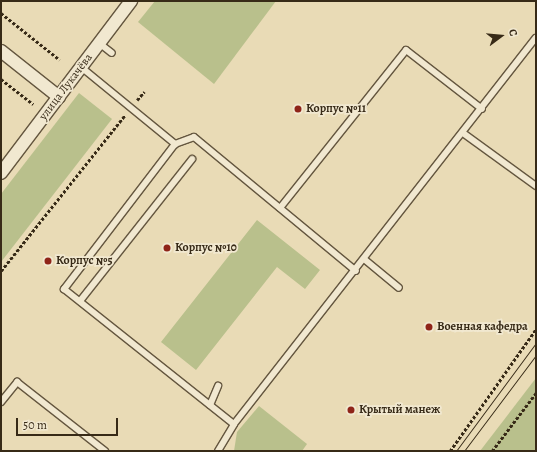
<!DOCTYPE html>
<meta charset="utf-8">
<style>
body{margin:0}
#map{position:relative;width:537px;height:452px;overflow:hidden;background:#e9dbb6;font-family:Alegreya,serif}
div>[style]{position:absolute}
.green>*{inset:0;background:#b9c08c}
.path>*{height:2.5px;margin-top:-1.25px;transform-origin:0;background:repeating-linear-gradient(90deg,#372a17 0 3px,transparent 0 5px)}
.roads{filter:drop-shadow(1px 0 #64563f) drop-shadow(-1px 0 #64563f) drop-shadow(0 1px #64563f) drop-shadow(0 -1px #64563f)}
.lane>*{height:6px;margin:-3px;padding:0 3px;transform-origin:3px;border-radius:3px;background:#f1e8d0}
.street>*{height:12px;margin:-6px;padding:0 6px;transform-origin:6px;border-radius:6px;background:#f1e8d0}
.tram>*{height:1px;margin:-0.5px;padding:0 0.5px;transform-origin:0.5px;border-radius:0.5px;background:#372a17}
.dots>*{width:11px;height:11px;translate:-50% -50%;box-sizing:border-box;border:2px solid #f1e8d0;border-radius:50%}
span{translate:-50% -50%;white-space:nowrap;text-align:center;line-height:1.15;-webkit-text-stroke:3.5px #f1e8d0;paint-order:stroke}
.street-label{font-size:12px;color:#372a17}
.poi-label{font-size:12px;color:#372a17;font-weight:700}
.left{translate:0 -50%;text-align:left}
.frame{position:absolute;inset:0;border:2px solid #372a17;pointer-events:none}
.north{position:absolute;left:481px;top:16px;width:40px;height:40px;-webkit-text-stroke:3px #f1e8d0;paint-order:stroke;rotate:74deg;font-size:11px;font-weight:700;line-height:16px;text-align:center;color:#372a17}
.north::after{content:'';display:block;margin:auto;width:14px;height:18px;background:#372a17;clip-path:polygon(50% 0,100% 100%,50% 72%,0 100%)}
.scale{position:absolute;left:16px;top:418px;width:102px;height:18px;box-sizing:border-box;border:2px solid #372a17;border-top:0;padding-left:5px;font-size:12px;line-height:14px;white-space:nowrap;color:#372a17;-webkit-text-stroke:3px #f1e8d0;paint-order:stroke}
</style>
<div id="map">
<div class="green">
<div style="clip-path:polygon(155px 1px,276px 1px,214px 84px,138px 22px)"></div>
<div style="clip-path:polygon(79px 93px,112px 119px,1px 262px,1px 194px)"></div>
<div style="clip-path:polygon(257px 220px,320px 270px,305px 289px,277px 267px,196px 370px,161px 342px)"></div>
<div style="clip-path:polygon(536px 378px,536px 451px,480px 451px)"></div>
<div style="clip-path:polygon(259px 406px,307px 444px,302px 451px,234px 451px,237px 432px)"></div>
</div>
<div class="path">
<div style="left:1px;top:13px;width:75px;rotate:38.5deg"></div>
<div style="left:1px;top:79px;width:41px;rotate:38deg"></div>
<div style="left:137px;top:100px;width:11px;rotate:-49deg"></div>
<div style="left:1px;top:271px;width:199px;rotate:-51.5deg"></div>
<div style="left:450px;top:451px;width:149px;rotate:-54.8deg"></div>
<div style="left:492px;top:451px;width:73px;rotate:-52.8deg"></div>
</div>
<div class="roads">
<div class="lane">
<div style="left:99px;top:43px;width:16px;rotate:38deg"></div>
<div style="left:81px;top:67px;width:122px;rotate:39.3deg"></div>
<div style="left:175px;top:144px;width:183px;rotate:127.4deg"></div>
<div style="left:64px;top:289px;width:217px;rotate:38.5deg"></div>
<div style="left:463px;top:133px;width:90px;rotate:36deg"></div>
<div style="left:175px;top:144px;width:20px;rotate:-20deg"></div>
<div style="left:194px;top:137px;width:210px;rotate:39.6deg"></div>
<div style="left:280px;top:208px;width:202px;rotate:-51.4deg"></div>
<div style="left:406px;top:50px;width:96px;rotate:37.8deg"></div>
<div style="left:364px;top:259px;width:45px;rotate:39.6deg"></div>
<div style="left:80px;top:301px;width:181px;rotate:-51.7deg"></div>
<div style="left:1px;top:402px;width:26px;rotate:-51deg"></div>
<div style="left:17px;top:382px;width:112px;rotate:38.1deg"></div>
<div style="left:210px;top:405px;width:21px;rotate:-67deg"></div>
<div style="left:218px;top:451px;width:31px;rotate:-59deg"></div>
<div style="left:234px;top:424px;width:490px;rotate:-52deg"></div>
</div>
<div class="street">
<div style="left:1px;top:51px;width:74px;rotate:38.4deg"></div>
<div style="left:1px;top:173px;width:216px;rotate:-52.9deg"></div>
</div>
</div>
<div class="tram">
<div style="left:456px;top:451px;width:134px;rotate:-53.5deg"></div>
<div style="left:464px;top:451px;width:120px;rotate:-53.1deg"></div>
</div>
<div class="dots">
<div style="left:298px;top:109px;background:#8f2418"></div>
<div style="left:167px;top:248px;background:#8f2418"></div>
<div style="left:48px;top:261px;background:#8f2418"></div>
<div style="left:429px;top:327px;background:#8f2418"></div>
<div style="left:351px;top:410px;background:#8f2418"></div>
</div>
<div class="street-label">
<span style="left:66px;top:87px;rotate:-53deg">улица Лукачёва</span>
</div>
<div class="poi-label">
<span class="left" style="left:306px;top:109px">Корпус №11</span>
<span class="left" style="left:175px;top:248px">Корпус №10</span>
<span class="left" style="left:56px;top:261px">Корпус №5</span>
<span class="left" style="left:437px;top:327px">Военная кафедра</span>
<span class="left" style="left:359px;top:410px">Крытый манеж</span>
</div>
<div class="frame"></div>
<div class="north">С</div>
<div class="scale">50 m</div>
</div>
